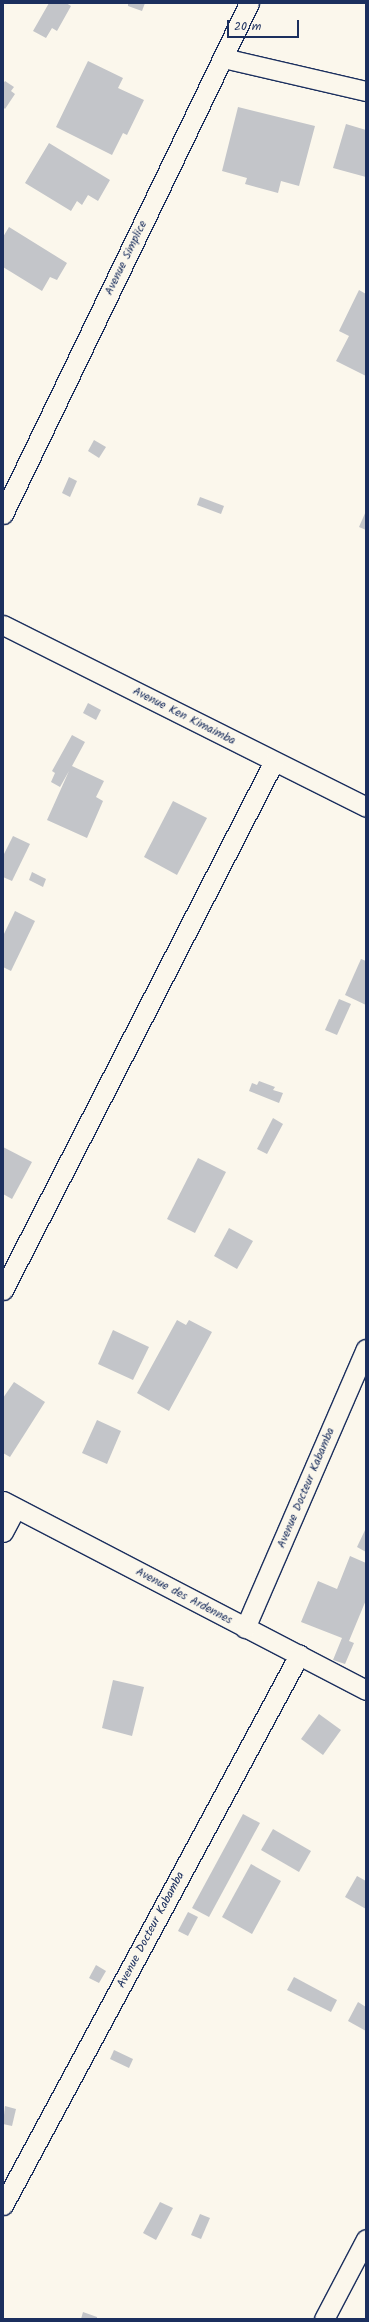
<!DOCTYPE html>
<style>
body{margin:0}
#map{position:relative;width:369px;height:2322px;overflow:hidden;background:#fbf7ec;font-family:Kalam,sans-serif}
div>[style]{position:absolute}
.building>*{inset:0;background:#c3c5c9}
.roads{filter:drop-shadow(1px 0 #1b2f5e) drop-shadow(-1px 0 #1b2f5e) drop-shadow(0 1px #1b2f5e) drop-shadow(0 -1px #1b2f5e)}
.minor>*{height:19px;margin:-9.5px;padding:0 9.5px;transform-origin:9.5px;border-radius:9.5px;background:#fbf7ec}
span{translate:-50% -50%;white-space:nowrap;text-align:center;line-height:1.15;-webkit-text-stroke:3px #fbf7ec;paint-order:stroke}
.street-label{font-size:12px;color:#1b2f5e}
.frame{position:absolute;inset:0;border:4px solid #1b2f5e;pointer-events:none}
.scale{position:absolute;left:227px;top:20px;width:72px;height:18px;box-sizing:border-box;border:2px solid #1b2f5e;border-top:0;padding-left:5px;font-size:12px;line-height:14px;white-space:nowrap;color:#1b2f5e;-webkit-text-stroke:3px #fbf7ec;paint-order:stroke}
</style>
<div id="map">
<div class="building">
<div style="clip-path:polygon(49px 3px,66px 3px,71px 6px,57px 31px,52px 28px,46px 38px,33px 31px)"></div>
<div style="clip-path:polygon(128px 3px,145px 3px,142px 11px,128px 6px)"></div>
<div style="clip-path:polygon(88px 61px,123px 78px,118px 88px,144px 100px,127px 135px,123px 133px,112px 155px,56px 127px)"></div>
<div style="clip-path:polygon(5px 81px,14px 87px,11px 91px,15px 94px,5px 109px,3px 107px,3px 84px)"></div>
<div style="clip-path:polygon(238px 107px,315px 126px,299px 186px,281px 181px,278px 193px,245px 184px,247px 178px,222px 171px)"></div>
<div style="clip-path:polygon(346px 124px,366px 130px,366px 177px,333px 168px)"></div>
<div style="clip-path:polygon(49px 143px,110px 180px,98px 201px,88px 195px,82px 205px,77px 201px,71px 211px,25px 183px)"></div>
<div style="clip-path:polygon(9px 227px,67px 263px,57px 280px,50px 277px,42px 291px,3px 267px,3px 237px)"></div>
<div style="clip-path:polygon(359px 290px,366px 294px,366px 376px,336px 361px,349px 336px,339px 331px)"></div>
<div style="clip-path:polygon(94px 440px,106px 447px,99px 458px,88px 451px)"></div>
<div style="clip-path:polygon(69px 477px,77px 481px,70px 497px,62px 493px)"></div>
<div style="clip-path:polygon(200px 497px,224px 506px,221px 514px,197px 505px)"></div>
<div style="clip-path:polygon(366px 511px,366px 530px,359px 527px)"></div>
<div style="clip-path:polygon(88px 703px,101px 710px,96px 720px,83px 713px)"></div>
<div style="clip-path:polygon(72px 735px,85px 742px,72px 766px,104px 781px,96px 797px,103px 801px,87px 838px,47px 820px,69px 771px,60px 787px,51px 782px,55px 773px,52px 771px)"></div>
<div style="clip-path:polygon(173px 801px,207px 818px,177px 875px,144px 857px)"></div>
<div style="clip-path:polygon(13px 836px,30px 844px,12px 881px,3px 877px,3px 856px)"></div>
<div style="clip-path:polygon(32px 872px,46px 879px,43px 887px,29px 880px)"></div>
<div style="clip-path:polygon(15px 911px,35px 921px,11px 971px,3px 967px,3px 936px)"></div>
<div style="clip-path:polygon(361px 959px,366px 961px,366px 1005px,345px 995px)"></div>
<div style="clip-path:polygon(339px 999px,351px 1004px,337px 1035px,325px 1030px)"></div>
<div style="clip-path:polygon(259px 1081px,275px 1087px,273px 1090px,283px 1093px,279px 1103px,249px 1091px,252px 1083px,257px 1085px)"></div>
<div style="clip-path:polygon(273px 1118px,283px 1124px,267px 1154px,257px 1149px)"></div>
<div style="clip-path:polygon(3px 1147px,32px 1162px,12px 1199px,3px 1194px)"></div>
<div style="clip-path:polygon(198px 1158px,226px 1172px,195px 1233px,167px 1219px)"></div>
<div style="clip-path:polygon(229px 1228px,253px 1241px,237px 1269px,214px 1256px)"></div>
<div style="clip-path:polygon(177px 1320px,186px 1325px,189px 1320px,212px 1332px,169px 1411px,137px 1393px)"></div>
<div style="clip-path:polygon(113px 1330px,149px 1347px,133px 1380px,98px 1364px)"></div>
<div style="clip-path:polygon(14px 1382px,45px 1402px,10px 1457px,3px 1453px,3px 1398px)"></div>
<div style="clip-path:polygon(97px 1420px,121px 1431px,107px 1464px,82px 1453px)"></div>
<div style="clip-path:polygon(366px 1528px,366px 1552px,357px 1547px)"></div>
<div style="clip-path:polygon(350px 1556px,366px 1563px,366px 1600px,349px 1641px,354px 1643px,345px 1664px,333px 1660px,342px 1638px,301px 1622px,318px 1581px,337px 1589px)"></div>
<div style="clip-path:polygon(113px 1680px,144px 1687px,132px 1736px,102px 1728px)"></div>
<div style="clip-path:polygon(319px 1714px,341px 1730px,323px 1755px,301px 1739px)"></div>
<div style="clip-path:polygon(243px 1814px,260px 1823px,209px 1917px,192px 1908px)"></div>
<div style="clip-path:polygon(273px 1829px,311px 1851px,299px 1872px,261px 1850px)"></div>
<div style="clip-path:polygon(251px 1864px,281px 1881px,252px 1934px,222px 1917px)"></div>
<div style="clip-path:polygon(357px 1876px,366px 1881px,366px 1909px,345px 1897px)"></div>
<div style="clip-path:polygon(188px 1912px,198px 1917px,188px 1936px,178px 1931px)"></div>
<div style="clip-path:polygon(96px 1965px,106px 1971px,99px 1983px,89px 1978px)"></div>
<div style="clip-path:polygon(294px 1977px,337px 2000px,331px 2012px,287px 1990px)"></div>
<div style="clip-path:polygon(358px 2002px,366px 2007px,366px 2031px,348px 2021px)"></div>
<div style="clip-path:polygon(114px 2050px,133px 2059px,129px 2068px,110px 2059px)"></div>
<div style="clip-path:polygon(5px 2106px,16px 2109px,12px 2126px,3px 2124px)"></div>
<div style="clip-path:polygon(160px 2202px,173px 2208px,156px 2240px,143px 2233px)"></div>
<div style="clip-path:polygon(200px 2214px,210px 2218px,201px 2239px,191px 2235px)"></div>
<div style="clip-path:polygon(83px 2312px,97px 2317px,97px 2319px,81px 2319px)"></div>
</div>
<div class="roads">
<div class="minor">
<div style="left:223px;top:58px;width:147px;rotate:13deg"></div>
<div style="left:3px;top:514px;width:567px;rotate:-64.29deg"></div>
<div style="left:3px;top:625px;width:406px;rotate:26.6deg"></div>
<div style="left:3px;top:1290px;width:594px;rotate:-62.87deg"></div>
<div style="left:3px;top:1501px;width:409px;rotate:27.5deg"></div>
<div style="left:3px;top:1532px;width:27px;rotate:-62deg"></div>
<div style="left:245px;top:1628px;width:304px;rotate:-66.6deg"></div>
<div style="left:3px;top:2205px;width:625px;rotate:-61.71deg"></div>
<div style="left:324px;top:2319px;width:90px;rotate:-62.3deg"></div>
</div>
</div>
<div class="street-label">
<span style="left:126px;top:258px;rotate:-64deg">Avenue Simplice</span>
<span style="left:184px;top:716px;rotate:27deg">Avenue Ken Kimaimba</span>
<span style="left:306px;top:1488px;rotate:-67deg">Avenue Docteur Kabamba</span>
<span style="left:184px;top:1596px;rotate:28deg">Avenue des Ardennes</span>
<span style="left:151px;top:1930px;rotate:-62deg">Avenue Docteur Kabamba</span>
</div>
<div class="frame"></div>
<div class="scale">20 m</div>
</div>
